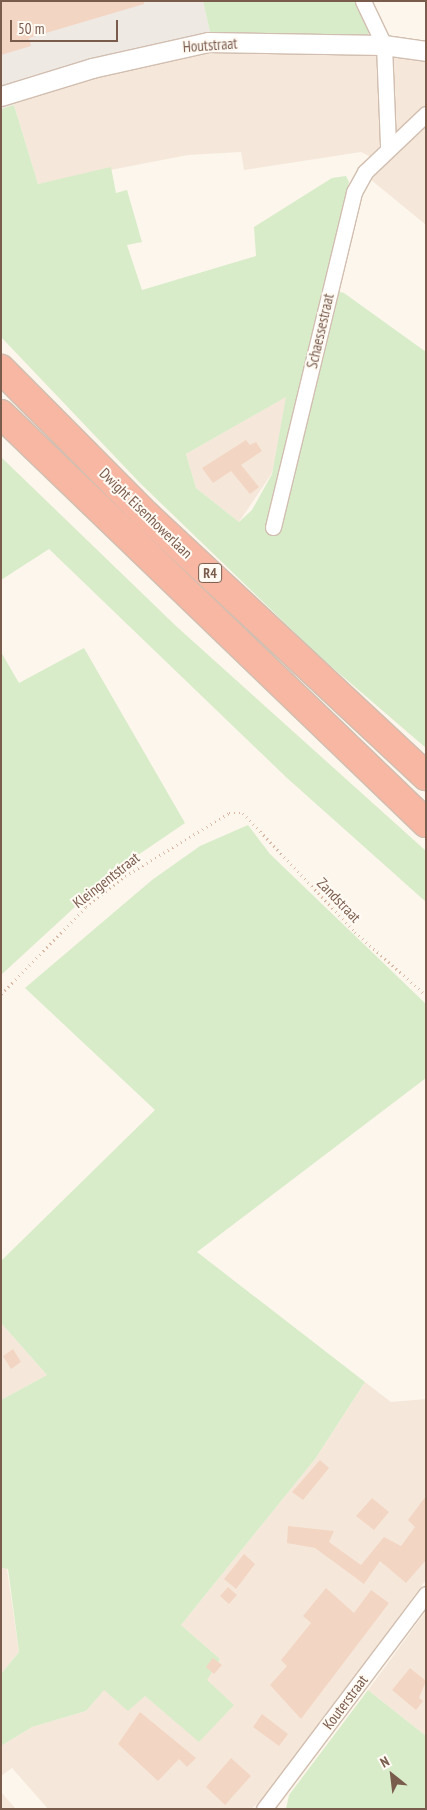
<!DOCTYPE html>
<style>
body{margin:0}
#map{position:relative;width:427px;height:1810px;overflow:hidden;background:#fdf6ec;font-family:"PT Sans Narrow",sans-serif}
div>[style]{position:absolute}
.residential>*{inset:0;background:#f5e8da}
.industrial>*{inset:0;background:#efe9e4}
.green>*{inset:0;background:#d8ecc9}
.building>*{inset:0;background:#f3d5c3}
.path>*{height:2.5px;margin-top:-1.25px;transform-origin:0;background:repeating-linear-gradient(90deg,#d9b8a5 0 1px,transparent 0 5px)}
.roads{filter:drop-shadow(1px 0 #d1beb0) drop-shadow(-1px 0 #d1beb0) drop-shadow(0 1px #d1beb0) drop-shadow(0 -1px #d1beb0)}
.minor>*{height:15px;margin:-7.5px;padding:0 7.5px;transform-origin:7.5px;border-radius:7.5px;background:#fff}
.tertiary>*{height:19px;margin:-9.5px;padding:0 9.5px;transform-origin:9.5px;border-radius:9.5px;background:#fff}
.motorway>*{height:28px;margin:-14px;padding:0 14px;transform-origin:14px;border-radius:14px;background:#f7b7a3}
span{translate:-50% -50%;white-space:nowrap;text-align:center;line-height:1.15;-webkit-text-stroke:4px #fffaf3;paint-order:stroke}
.shield-label span{padding:1px 4px;background:#fffaf3;border:1px solid;border-radius:4px;-webkit-text-stroke-width:0}
.shield-label{font-size:14px;color:#7a5c4d;font-weight:700}
.street-label{font-size:15px;color:#7a5c4d}
.frame{position:absolute;inset:0;border:2px solid #7a5c4d;pointer-events:none}
.north{position:absolute;left:367px;top:1750px;width:50px;height:50px;-webkit-text-stroke:4px #fffaf3;paint-order:stroke;rotate:331deg;font-size:14px;font-weight:700;line-height:20px;text-align:center;color:#7a5c4d}
.north::after{content:'';display:block;margin:auto;width:18px;height:22px;background:#7a5c4d;clip-path:polygon(50% 0,100% 100%,50% 72%,0 100%)}
.scale{position:absolute;left:10px;top:20px;width:108px;height:22px;box-sizing:border-box;border:2px solid #7a5c4d;border-top:0;padding-left:6px;font-size:15px;line-height:18px;white-space:nowrap;color:#7a5c4d;-webkit-text-stroke:4px #fffaf3;paint-order:stroke}
</style>
<div id="map">
<div class="residential">
<div style="clip-path:polygon(210px 32px,365px 37px,426px 46px,426px 225px,370px 179px,382px 163px,361px 152px,244px 170px,241px 152px,188px 155px,38px 184px,8px 85px,90px 58px)"></div>
<div style="clip-path:polygon(287px 396px,272px 473px,239px 522px,196px 488px,186px 454px)"></div>
<div style="clip-path:polygon(1px 1323px,47px 1375px,1px 1400px)"></div>
<div style="clip-path:polygon(365px 1382px,391px 1402px,426px 1399px,426px 1580px,265px 1797px,251px 1809px,48px 1809px,12px 1768px,1px 1776px,1px 1746px,32px 1727px,86px 1711px,104px 1689px,145px 1696px,199px 1741px,206px 1680px,220px 1659px,181px 1625px,315px 1459px)"></div>
<div style="clip-path:polygon(1px 1568px,7px 1569px,19px 1652px,1px 1674px)"></div>
<div style="clip-path:polygon(426px 1611px,426px 1736px,368px 1690px)"></div>
<div style="clip-path:polygon(1px 1792px,16px 1809px,1px 1809px)"></div>
</div>
<div class="industrial">
<div style="clip-path:polygon(1px 1px,203px 1px,210px 32px,31px 76px,8px 85px,14px 105px,1px 109px)"></div>
</div>
<div class="green">
<div style="clip-path:polygon(203px 1px,357px 1px,370px 32px,365px 37px,210px 32px)"></div>
<div style="clip-path:polygon(evenodd,14px 105px,38px 184px,111px 167px,116px 193px,127px 190px,142px 242px,127px 245px,142px 290px,256px 256px,254px 227px,332px 178px,346px 176px,349px 182px,323px 287px,344px 293px,426px 352px,426px 748px,319px 656px,140px 483px,1px 337px,1px 109px,14px 105px,286px 397px,272px 474px,252px 510px,239px 522px,196px 488px,186px 454px,286px 397px)"></div>
<div style="clip-path:polygon(1px 457px,176px 626px,426px 851px,426px 902px,287px 778px,49px 549px,1px 580px)"></div>
<div style="clip-path:polygon(84px 648px,185px 823px,113px 872px,1px 975px,1px 652px,19px 683px)"></div>
<div style="clip-path:polygon(248px 825px,270px 854px,426px 1004px,426px 1078px,197px 1252px,365px 1382px,315px 1459px,181px 1625px,220px 1659px,207px 1680px,234px 1705px,199px 1742px,145px 1696px,128px 1711px,104px 1690px,86px 1711px,32px 1727px,1px 1746px,1px 1674px,19px 1652px,8px 1569px,1px 1568px,1px 1400px,47px 1375px,1px 1323px,1px 1261px,155px 1110px,25px 988px,152px 880px,200px 846px)"></div>
<div style="clip-path:polygon(368px 1690px,426px 1736px,426px 1809px,286px 1809px,289px 1795px)"></div>
</div>
<div class="building">
<div style="clip-path:polygon(1px 1px,144px 1px,144px 4px,29px 38px,31px 46px,1px 55px)"></div>
<div style="clip-path:polygon(246px 440px,250px 445px,256px 442px,262px 451px,241px 465px,259px 487px,250px 494px,231px 471px,213px 483px,202px 468px)"></div>
<div style="clip-path:polygon(13px 1349px,21px 1362px,11px 1369px,3px 1356px)"></div>
<div style="clip-path:polygon(320px 1460px,329px 1468px,303px 1500px,292px 1492px)"></div>
<div style="clip-path:polygon(426px 1496px,426px 1560px,406px 1583px,380px 1561px,364px 1584px,315px 1548px,287px 1543px,288px 1526px,334px 1531px,329px 1542px,361px 1565px,384px 1537px,401px 1546px,415px 1527px,408px 1520px)"></div>
<div style="clip-path:polygon(372px 1498px,389px 1512px,374px 1530px,356px 1516px)"></div>
<div style="clip-path:polygon(244px 1554px,255px 1564px,236px 1589px,224px 1579px)"></div>
<div style="clip-path:polygon(228px 1587px,237px 1595px,229px 1604px,220px 1596px)"></div>
<div style="clip-path:polygon(326px 1588px,354px 1613px,371px 1590px,389px 1603px,301px 1719px,270px 1685px,287px 1666px,281px 1660px,311px 1623px,303px 1616px)"></div>
<div style="clip-path:polygon(213px 1658px,222px 1665px,214px 1674px,206px 1667px)"></div>
<div style="clip-path:polygon(410px 1668px,426px 1681px,419px 1698px,423px 1701px,416px 1710px,392px 1690px)"></div>
<div style="clip-path:polygon(140px 1712px,196px 1758px,187px 1767px,179px 1759px,158px 1781px,118px 1744px)"></div>
<div style="clip-path:polygon(262px 1714px,288px 1734px,279px 1746px,253px 1727px)"></div>
<div style="clip-path:polygon(231px 1758px,251px 1776px,225px 1805px,206px 1787px)"></div>
</div>
<div class="path">
<div style="left:1px;top:994px;width:122px;rotate:-45.7deg"></div>
<div style="left:86px;top:907px;width:50px;rotate:-38.5deg"></div>
<div style="left:125px;top:876px;width:122px;rotate:-31.2deg"></div>
<div style="left:229px;top:813px;width:14px"></div>
<div style="left:243px;top:813px;width:163px;rotate:46.7deg"></div>
<div style="left:355px;top:932px;width:95px;rotate:41.6deg"></div>
</div>
<div class="roads">
<div class="minor">
<div style="left:363px;top:1px;width:49px;rotate:64.5deg"></div>
<div style="left:384px;top:45px;width:101px;rotate:87.7deg"></div>
<div style="left:273px;top:527px;width:345px;rotate:-76.4deg"></div>
<div style="left:354px;top:192px;width:23px;rotate:-61deg"></div>
<div style="left:365px;top:172px;width:84px;rotate:-43.6deg"></div>
<div style="left:264px;top:1809px;width:269px;rotate:-53deg"></div>
</div>
<div class="tertiary">
<div style="left:1px;top:96px;width:95px;rotate:-17.1deg"></div>
<div style="left:92px;top:68px;width:119px;rotate:-12.6deg"></div>
<div style="left:208px;top:42px;width:176px;rotate:1deg"></div>
<div style="left:384px;top:45px;width:42px;rotate:8.1deg"></div>
</div>
<div class="motorway">
<div style="left:1px;top:369px;width:206px;rotate:45.2deg"></div>
<div style="left:146px;top:515px;width:383px;rotate:43deg"></div>
<div style="left:1px;top:414px;width:590px;rotate:43.9deg"></div>
</div>
</div>
<div class="shield-label">
<span style="left:210px;top:573px">R4</span>
</div>
<div class="street-label">
<span style="left:210px;top:45px;rotate:-4deg">Houtstraat</span>
<span style="left:320px;top:331px;rotate:-77deg">Schaessestraat</span>
<span style="left:146px;top:513px;rotate:44deg">Dwight Eisenhowerlaan</span>
<span style="left:106px;top:880px;rotate:-38deg">Kleingentstraat</span>
<span style="left:339px;top:900px;rotate:46deg">Zandstraat</span>
<span style="left:345px;top:1702px;rotate:-53deg">Kouterstraat</span>
</div>
<div class="frame"></div>
<div class="north">N</div>
<div class="scale">50 m</div>
</div>
